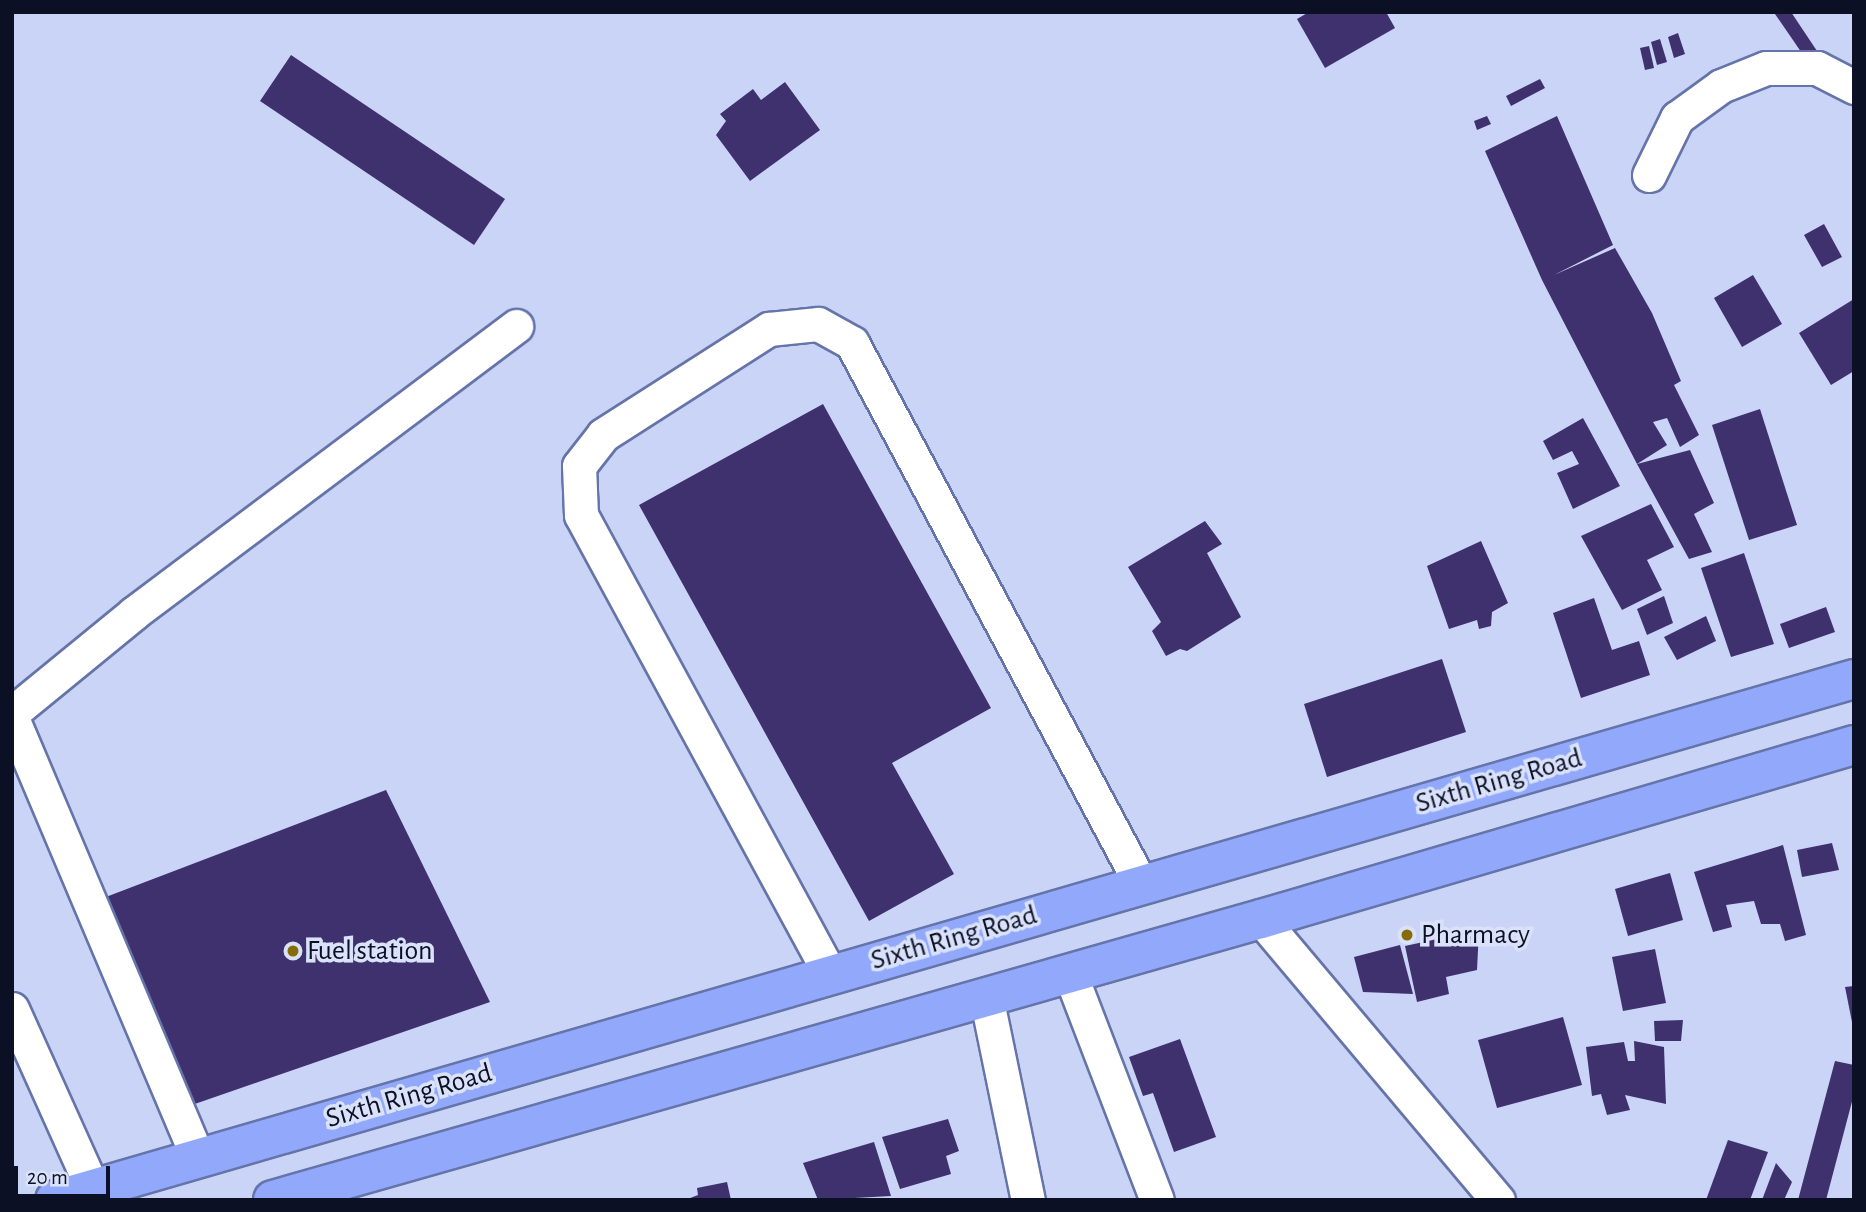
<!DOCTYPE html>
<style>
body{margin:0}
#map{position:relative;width:1866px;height:1212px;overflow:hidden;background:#c9d4f7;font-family:"Alegreya Sans",sans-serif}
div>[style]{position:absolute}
.building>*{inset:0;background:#3f306e}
.roads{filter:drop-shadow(2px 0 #6574a9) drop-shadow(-2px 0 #6574a9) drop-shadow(0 2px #6574a9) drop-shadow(0 -2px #6574a9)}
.minor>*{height:33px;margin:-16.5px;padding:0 16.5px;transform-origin:16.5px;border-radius:16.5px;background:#fff}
.highway>*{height:38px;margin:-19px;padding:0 19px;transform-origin:19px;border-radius:19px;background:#91a8fb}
.dots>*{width:19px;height:19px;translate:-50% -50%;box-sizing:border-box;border:4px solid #dae2fa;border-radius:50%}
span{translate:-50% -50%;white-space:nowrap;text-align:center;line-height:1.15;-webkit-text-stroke:7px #dae2fa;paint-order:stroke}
.street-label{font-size:28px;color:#0b1024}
.poi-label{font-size:28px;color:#0b1024}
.left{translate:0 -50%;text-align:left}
.frame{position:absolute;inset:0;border:14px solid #0b1024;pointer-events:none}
.scale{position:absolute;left:14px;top:1166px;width:96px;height:32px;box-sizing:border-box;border:4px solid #0b1024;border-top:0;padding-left:9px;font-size:21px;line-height:24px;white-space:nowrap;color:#0b1024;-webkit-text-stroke:5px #dae2fa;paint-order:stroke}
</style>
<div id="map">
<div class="building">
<div style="clip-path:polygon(1309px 12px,1386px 12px,1395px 28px,1325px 68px,1297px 19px)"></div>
<div style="clip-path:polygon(1791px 12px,1819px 54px,1808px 62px,1775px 14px)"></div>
<div style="clip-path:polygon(1678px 33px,1685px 54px,1674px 58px,1668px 37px)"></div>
<div style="clip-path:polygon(1660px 39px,1667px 62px,1657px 65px,1651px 42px)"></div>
<div style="clip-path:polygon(1649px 46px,1654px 68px,1645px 70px,1640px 48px)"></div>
<div style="clip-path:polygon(291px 55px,505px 199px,474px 245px,260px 101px)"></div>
<div style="clip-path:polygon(1540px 79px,1545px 88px,1511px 106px,1506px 96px)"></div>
<div style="clip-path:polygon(785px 82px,820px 130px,750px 181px,716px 135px,726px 121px,720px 114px,753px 89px,761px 100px)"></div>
<div style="clip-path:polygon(1487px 116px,1491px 124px,1477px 130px,1474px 121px)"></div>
<div style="clip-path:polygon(1557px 116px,1613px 245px,1554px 275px,1615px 248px,1652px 313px,1681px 381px,1674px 385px,1699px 435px,1680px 447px,1667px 418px,1653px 422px,1667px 445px,1637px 464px,1542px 280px,1485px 151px)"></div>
<div style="clip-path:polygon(1824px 224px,1842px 257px,1822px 267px,1804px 235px)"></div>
<div style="clip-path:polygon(1753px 275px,1782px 324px,1742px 347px,1714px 298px)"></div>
<div style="clip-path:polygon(1854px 299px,1854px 371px,1831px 385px,1799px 333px)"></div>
<div style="clip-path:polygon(823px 404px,991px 708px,892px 763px,954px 874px,869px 921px,639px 505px)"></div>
<div style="clip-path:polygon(1760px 409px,1797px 525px,1749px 540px,1712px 425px)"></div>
<div style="clip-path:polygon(1583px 418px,1620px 486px,1573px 509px,1557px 473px,1579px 464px,1572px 451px,1553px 460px,1543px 441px)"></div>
<div style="clip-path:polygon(1690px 450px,1714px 503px,1694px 514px,1712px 552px,1689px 559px,1637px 464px)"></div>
<div style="clip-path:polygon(1651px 504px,1674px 547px,1647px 560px,1662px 590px,1622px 610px,1581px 536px)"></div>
<div style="clip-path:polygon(1205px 521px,1222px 544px,1207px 553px,1241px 617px,1187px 651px,1180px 649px,1166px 656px,1152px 631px,1161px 622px,1128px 567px)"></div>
<div style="clip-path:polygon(1481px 541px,1508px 603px,1492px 612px,1491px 626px,1479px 629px,1477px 620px,1449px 629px,1427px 566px)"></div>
<div style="clip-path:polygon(1744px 553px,1774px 644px,1731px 657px,1701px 568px)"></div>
<div style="clip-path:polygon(1664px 596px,1673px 623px,1647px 635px,1637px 609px)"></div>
<div style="clip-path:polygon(1594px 598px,1612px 650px,1639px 641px,1650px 675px,1581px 698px,1553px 613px)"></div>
<div style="clip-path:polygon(1826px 607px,1835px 632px,1789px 648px,1780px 624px)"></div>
<div style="clip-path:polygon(1706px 616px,1716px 641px,1677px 660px,1664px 637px)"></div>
<div style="clip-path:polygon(1442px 659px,1466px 732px,1327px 777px,1304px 704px)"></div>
<div style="clip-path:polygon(386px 790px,490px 1002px,189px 1106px,98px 900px)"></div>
<div style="clip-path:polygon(1832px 843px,1839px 870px,1802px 877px,1797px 850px)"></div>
<div style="clip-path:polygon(1783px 845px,1806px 935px,1785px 941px,1780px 924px,1761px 924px,1754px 901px,1726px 905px,1732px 927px,1713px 932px,1694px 872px)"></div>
<div style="clip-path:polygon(1670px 873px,1683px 920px,1628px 936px,1615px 889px)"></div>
<div style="clip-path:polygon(1479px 930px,1477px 970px,1446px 977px,1449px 994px,1417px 1002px,1405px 946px)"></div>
<div style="clip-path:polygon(1400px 945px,1413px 994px,1363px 992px,1354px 957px)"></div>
<div style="clip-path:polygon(1655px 949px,1666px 1003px,1623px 1011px,1612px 957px)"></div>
<div style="clip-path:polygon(1854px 986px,1854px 1022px,1852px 1022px,1845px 987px)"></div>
<div style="clip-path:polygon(1563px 1017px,1582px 1085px,1497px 1108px,1478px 1040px)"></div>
<div style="clip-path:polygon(1683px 1020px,1681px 1041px,1655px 1041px,1654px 1021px)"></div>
<div style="clip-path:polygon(1180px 1039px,1216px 1137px,1174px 1152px,1153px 1093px,1143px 1096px,1129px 1057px)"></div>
<div style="clip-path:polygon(1634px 1041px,1664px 1047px,1666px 1104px,1625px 1095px,1630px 1110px,1607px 1115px,1601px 1094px,1592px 1096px,1586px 1047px,1624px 1042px,1628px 1061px,1635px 1061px)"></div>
<div style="clip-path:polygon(1835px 1061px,1854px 1065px,1854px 1094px,1826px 1200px,1798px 1200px)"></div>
<div style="clip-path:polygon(948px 1119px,959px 1151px,946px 1156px,951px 1174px,900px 1189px,882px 1137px)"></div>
<div style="clip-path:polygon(1728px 1140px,1768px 1152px,1750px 1200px,1706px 1200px)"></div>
<div style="clip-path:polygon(874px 1142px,891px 1196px,818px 1200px,803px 1163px)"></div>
<div style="clip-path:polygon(1776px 1163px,1792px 1182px,1784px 1200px,1762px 1200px)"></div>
<div style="clip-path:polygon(727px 1182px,731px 1200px,685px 1200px,698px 1195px,697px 1188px)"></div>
</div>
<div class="roads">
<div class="minor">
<div style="left:1649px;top:175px;width:64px;rotate:-63.8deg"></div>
<div style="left:1677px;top:118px;width:54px;rotate:-36deg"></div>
<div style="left:1721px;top:86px;width:48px;rotate:-21.8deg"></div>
<div style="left:1766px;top:68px;width:51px"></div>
<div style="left:1817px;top:68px;width:42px;rotate:27.2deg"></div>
<div style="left:12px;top:713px;width:158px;rotate:-39.3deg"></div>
<div style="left:134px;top:613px;width:478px;rotate:-36.9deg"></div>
<div style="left:12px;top:718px;width:476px;rotate:67.1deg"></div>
<div style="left:1261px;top:919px;width:368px;rotate:49.9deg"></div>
<div style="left:1069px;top:971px;width:245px;rotate:69deg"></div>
<div style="left:830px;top:974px;width:522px;rotate:-118.48deg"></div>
<div style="left:581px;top:515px;width:49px;rotate:-92.3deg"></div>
<div style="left:579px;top:466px;width:39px;rotate:-52deg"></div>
<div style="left:603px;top:435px;width:197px;rotate:-32.6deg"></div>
<div style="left:769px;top:329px;width:49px;rotate:-5.8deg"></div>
<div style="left:818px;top:324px;width:39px;rotate:29deg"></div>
<div style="left:852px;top:343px;width:613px;rotate:61.89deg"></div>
<div style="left:986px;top:996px;width:208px;rotate:78.4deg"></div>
<div style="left:12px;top:1009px;width:209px;rotate:65.8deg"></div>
</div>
<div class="highway">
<div style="left:55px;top:1200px;width:1873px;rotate:-16.15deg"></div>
<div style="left:273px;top:1200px;width:1027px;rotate:-15.88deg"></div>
<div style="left:1261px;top:919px;width:618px;rotate:-16.35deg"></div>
</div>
</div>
<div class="dots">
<div style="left:1407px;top:935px;background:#866b08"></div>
<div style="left:293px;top:951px;background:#866b08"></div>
</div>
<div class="street-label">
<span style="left:1499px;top:781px;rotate:-16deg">Sixth Ring Road</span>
<span style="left:954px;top:938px;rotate:-16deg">Sixth Ring Road</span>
<span style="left:409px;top:1096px;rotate:-16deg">Sixth Ring Road</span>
</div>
<div class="poi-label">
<span class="left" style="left:1421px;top:935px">Pharmacy</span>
<span class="left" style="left:307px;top:951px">Fuel station</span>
</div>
<div class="frame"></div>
<div class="scale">20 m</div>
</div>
